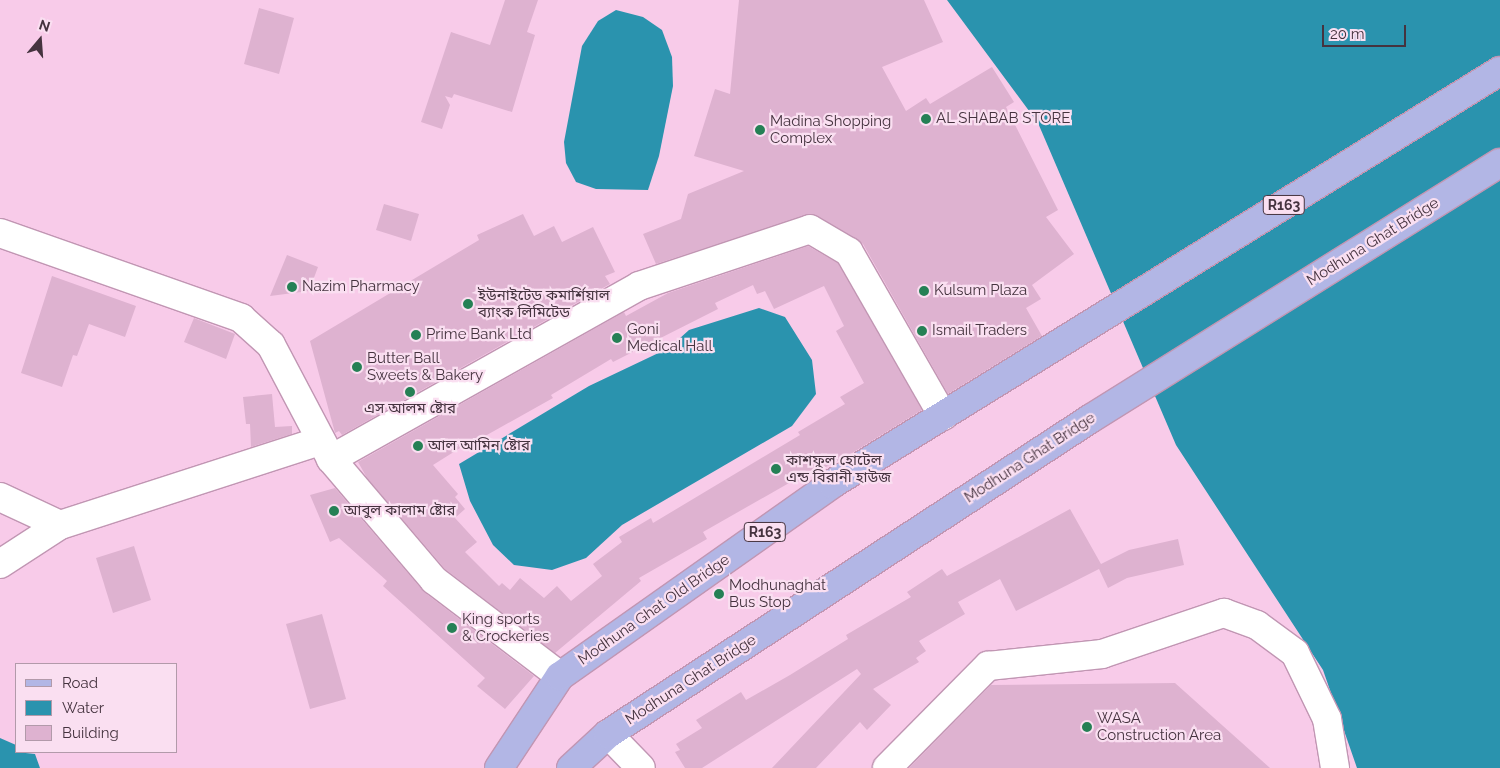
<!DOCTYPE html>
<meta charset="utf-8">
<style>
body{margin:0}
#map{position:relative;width:1500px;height:768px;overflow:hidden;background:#f8cbe9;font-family:Raleway,"Noto Sans Bengali",sans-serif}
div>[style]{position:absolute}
.water>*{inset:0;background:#2a93ae}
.building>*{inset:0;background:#deb2d0}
.roads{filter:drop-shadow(1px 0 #c196b3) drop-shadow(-1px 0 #c196b3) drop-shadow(0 1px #c196b3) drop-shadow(0 -1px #c196b3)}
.minor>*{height:28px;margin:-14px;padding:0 14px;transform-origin:14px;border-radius:14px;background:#fff}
.primary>*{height:28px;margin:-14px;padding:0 14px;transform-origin:14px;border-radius:14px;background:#b2b6e5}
.dots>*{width:14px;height:14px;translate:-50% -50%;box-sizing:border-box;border:2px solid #fadff1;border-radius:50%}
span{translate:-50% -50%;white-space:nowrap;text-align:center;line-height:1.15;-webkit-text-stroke:4.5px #fadff1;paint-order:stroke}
.shield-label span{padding:1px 4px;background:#fadff1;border:1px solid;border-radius:4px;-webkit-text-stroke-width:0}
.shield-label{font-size:14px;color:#45333f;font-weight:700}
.poi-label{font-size:15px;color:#45333f}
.left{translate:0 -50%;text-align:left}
.street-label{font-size:15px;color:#45333f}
.legend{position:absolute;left:15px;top:663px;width:162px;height:90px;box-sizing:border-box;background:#fadff1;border:1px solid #b29aaa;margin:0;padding:6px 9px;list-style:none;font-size:15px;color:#45333f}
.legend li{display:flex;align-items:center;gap:10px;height:25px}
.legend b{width:25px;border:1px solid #b29aaa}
.north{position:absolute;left:15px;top:15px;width:50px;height:50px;-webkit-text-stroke:4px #fadff1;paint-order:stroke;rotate:18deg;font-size:14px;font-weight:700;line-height:20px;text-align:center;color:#45333f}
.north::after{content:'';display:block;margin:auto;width:18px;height:22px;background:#45333f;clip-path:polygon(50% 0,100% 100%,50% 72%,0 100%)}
.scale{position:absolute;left:1322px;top:25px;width:84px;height:22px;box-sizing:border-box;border:2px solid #45333f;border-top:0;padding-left:6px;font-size:15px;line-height:18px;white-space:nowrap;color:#45333f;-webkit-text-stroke:4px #fadff1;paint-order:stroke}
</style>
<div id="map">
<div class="water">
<div style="clip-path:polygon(947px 0,1500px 0,1500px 768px,1357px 768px,1323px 670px,1176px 445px,1038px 123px)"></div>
<div style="clip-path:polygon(616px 10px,643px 17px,662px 30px,672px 57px,673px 86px,659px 156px,648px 190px,596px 189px,576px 182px,566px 163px,564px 142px,582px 46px,598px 21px)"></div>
<div style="clip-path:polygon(759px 308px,785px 317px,812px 360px,816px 394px,792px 426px,622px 525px,586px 558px,552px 570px,514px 565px,493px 545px,470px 501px,459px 464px,589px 386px,669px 348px,689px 330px)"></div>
<div style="clip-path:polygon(0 738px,16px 745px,16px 752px,35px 754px,40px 768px,0 768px)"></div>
</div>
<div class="building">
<div style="clip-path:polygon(505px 0,538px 0,527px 32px,535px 35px,512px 112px,454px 94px,452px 98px,445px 96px,450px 105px,442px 129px,421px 122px,451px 32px,490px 45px)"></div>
<div style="clip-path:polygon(739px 0,924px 0,943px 42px,882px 67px,906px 111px,926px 98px,930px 104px,992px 67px,1014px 102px,1006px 107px,1058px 210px,1046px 217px,1074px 254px,1032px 285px,1041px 299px,1026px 308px,1042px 336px,948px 394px,863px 244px,812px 214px,656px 264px,643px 234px,681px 219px,688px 194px,744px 171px,694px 156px,715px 89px,730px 94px)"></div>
<div style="clip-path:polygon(259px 8px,294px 18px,279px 74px,244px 64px)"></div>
<div style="clip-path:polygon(384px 204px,419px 214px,411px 241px,376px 230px)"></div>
<div style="clip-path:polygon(523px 214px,534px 236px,554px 226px,562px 242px,593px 227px,615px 272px,605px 276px,610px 284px,342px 435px,339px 431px,335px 433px,310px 341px,479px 240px,477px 235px)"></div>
<div style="clip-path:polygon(evenodd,808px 246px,838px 263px,922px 410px,849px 455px,797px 482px,796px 479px,703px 532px,707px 539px,639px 578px,641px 581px,555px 653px,445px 569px,367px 478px,358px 462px,624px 312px,626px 316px,668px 293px,808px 246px,753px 285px,757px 294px,765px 291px,774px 309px,824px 286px,844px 326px,836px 331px,864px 383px,840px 397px,845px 404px,798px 432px,800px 435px,653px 523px,651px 518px,619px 537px,622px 542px,593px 564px,602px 576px,571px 601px,557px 586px,544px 598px,520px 578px,510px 590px,502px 583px,499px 586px,465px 552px,477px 542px,455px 518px,465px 509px,455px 497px,458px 494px,433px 465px,476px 438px,478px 440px,553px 398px,551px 395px,611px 359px,613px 362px,718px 309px,715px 303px,753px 285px)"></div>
<div style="clip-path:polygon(287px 255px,318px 267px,309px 291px,270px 296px)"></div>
<div style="clip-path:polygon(52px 276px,136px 306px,125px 337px,89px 324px,77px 356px,73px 355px,62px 387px,21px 373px)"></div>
<div style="clip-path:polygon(194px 318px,235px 334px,226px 359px,184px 342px)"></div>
<div style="clip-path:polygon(272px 394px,275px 427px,292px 426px,292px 434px,251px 447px,250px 424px,246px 424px,243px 397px)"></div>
<div style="clip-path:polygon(335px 488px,424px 592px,534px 676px,505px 709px,477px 686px,485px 678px,383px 586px,387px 581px,339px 538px,330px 542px,310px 495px)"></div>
<div style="clip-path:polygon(1070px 509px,1101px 564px,1129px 550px,1178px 539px,1184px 565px,1127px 578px,1108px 588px,1099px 569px,1016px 611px,1000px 579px,958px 602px,965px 614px,919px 641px,926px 651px,916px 658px,919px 662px,873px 689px,891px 705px,867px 730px,860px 722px,816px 768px,772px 768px,861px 674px,857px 669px,702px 768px,685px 768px,675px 752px,680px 750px,676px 744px,702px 728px,696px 720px,741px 692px,746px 700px,790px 675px,848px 639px,846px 635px,911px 597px,907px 592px,942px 569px,947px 576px)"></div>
<div style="clip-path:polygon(134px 546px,151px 600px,113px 613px,96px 558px)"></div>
<div style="clip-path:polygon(322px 614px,346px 699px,310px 709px,286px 624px)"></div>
<div style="clip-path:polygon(1175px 683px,1270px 768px,909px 768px,991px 685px)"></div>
</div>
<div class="roads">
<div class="minor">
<div style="left:0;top:233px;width:256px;rotate:19.4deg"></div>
<div style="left:241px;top:318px;width:40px;rotate:42deg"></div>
<div style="left:271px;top:345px;width:129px;rotate:62.2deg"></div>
<div style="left:331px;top:459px;width:159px;rotate:49.6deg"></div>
<div style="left:434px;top:580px;width:158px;rotate:37.3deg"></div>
<div style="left:331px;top:459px;width:353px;rotate:-29.3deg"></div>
<div style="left:639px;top:286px;width:180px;rotate:-18.4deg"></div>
<div style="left:810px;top:229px;width:45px;rotate:30.5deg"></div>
<div style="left:849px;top:252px;width:189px;rotate:60.2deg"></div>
<div style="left:0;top:497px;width:66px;rotate:25deg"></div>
<div style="left:0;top:564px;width:72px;rotate:-33deg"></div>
<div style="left:60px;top:525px;width:273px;rotate:-17.9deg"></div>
<div style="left:608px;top:734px;width:47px;rotate:45.9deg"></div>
<div style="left:887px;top:768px;width:144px;rotate:-45.3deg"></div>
<div style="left:988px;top:666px;width:115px;rotate:-6deg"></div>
<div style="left:1102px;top:654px;width:129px;rotate:-18.6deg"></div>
<div style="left:1224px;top:613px;width:35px;rotate:20deg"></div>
<div style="left:1257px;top:625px;width:47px;rotate:36.4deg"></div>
<div style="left:1295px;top:653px;width:73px;rotate:64.1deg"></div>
<div style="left:1327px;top:719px;width:50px;rotate:80.7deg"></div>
</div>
<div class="primary">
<div style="left:499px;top:768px;width:110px;rotate:-56.5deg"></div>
<div style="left:560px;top:676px;width:333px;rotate:-35.2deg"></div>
<div style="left:832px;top:484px;width:785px;rotate:-31.73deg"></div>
<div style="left:571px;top:768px;width:50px;rotate:-42.6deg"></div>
<div style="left:608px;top:734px;width:576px;rotate:-33.17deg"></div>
<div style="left:1090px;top:419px;width:483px;rotate:-32deg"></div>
</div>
</div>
<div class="dots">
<div style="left:926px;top:119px;background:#258055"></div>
<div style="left:760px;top:130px;background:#258055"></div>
<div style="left:292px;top:287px;background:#258055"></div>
<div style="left:924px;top:291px;background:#258055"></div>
<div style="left:468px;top:304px;background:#258055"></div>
<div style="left:922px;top:331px;background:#258055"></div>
<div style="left:416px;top:335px;background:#258055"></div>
<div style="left:617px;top:338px;background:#258055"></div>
<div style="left:357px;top:367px;background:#258055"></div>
<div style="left:410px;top:392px;background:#258055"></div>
<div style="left:418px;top:446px;background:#258055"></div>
<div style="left:776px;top:469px;background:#258055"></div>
<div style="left:334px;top:511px;background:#258055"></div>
<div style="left:719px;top:594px;background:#258055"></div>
<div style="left:452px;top:628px;background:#258055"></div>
<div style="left:1087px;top:727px;background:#258055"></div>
</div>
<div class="shield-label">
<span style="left:1284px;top:205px">R163</span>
<span style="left:765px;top:532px">R163</span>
</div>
<div class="poi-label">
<span class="left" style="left:936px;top:119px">AL SHABAB STORE</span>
<span class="left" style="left:770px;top:130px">Madina Shopping<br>Complex</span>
<span class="left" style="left:302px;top:287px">Nazim Pharmacy</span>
<span class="left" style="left:934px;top:291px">Kulsum Plaza</span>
<span class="left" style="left:478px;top:304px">ইউনাইটেড কমার্শিয়াল<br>ব্যাংক লিমিটেড</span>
<span class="left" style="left:627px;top:338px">Goni<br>Medical Hall</span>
<span class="left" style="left:932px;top:331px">Ismail Traders</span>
<span class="left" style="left:426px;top:335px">Prime Bank Ltd</span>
<span class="left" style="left:367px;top:367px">Butter Ball<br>Sweets &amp; Bakery</span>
<span style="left:410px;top:409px">এস আলম ষ্টোর</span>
<span class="left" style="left:428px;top:446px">আল আমিন ষ্টোর</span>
<span class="left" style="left:786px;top:469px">কাশফুল হোটেল<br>এন্ড বিরানী হাউজ</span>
<span class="left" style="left:344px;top:511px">আবুল কালাম ষ্টোর</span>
<span class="left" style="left:729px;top:594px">Modhunaghat<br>Bus Stop</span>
<span class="left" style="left:462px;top:628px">King sports<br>&amp; Crockeries</span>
<span class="left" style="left:1097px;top:727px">WASA<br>Construction Area</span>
</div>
<div class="street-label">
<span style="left:1373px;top:242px;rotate:-32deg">Modhuna Ghat Bridge</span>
<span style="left:1030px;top:458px;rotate:-33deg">Modhuna Ghat Bridge</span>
<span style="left:654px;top:610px;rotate:-35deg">Modhuna Ghat Old Bridge</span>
<span style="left:691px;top:680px;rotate:-33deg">Modhuna Ghat Bridge</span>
</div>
<ul class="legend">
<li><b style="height:6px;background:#b2b6e5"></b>Road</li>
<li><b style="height:14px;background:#2a93ae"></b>Water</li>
<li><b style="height:14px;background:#deb2d0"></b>Building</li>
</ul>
<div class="north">N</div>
<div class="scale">20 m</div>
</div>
